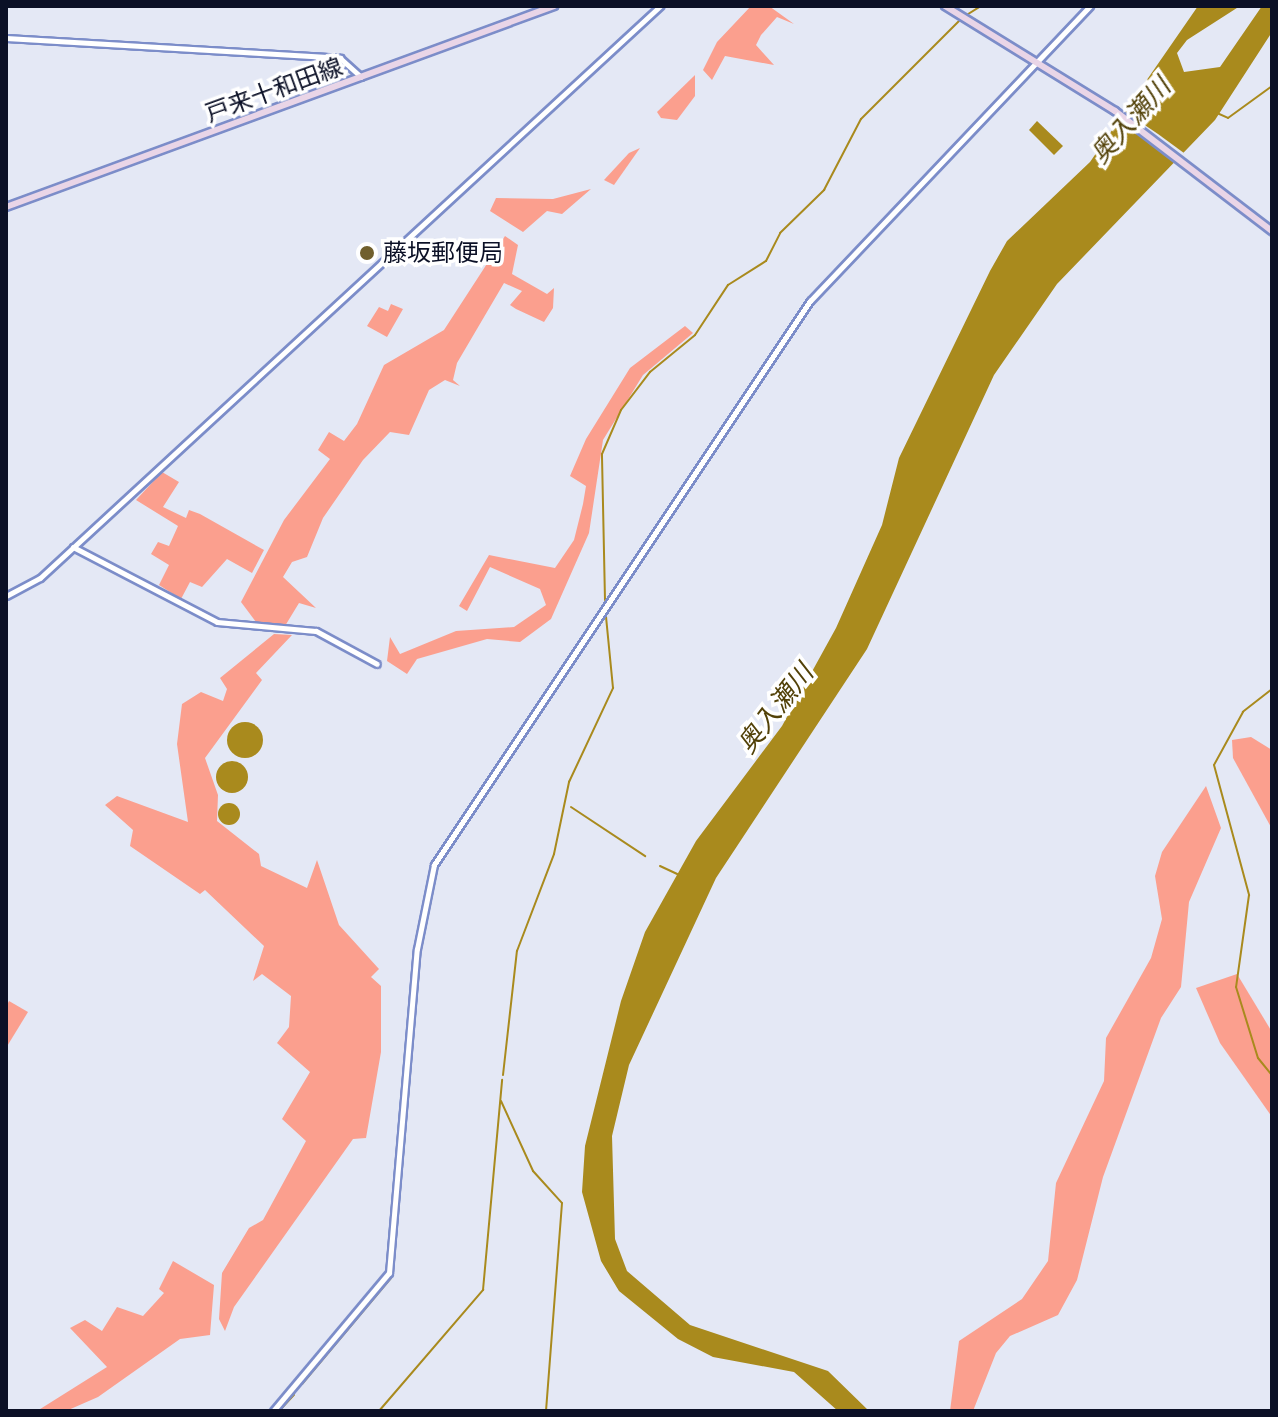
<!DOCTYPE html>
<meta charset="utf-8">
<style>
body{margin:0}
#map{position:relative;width:1278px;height:1417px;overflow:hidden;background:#e4e8f5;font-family:Jost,"Noto Sans JP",sans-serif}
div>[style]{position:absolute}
.green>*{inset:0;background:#fb9f8e}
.water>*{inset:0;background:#a98a1d}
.round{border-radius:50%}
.pier>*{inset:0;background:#e4e8f5}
.stream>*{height:2px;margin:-1px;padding:0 1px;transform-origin:1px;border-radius:1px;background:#a98a1d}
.roads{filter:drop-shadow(2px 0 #7c8dc9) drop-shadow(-2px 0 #7c8dc9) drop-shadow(0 2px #7c8dc9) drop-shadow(0 -2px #7c8dc9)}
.tertiary>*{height:5px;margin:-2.5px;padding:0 2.5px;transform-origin:2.5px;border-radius:2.5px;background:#fff}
.secondary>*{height:6px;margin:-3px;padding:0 3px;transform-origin:3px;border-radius:3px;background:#e9d5e7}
.dots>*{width:22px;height:22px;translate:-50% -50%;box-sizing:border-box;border:4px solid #fff;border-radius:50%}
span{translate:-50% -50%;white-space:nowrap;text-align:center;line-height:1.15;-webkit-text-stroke:7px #fff;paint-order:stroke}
.street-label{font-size:24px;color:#0b1026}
.poi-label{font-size:24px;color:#0b1026}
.left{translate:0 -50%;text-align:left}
.water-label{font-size:26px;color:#524108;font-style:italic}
.frame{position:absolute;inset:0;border:8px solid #0b1026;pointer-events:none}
</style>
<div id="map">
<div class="green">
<div style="clip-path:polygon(751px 6px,769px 6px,794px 24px,777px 17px,761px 35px,756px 45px,774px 65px,725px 56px,712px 80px,703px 70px,717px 42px)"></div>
<div style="clip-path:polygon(695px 75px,695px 96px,677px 120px,661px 118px,657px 112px)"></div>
<div style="clip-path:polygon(640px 148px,614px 185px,604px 180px,629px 153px)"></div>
<div style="clip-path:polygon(591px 189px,562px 214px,547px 211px,523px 232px,490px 211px,496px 198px,553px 199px)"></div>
<div style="clip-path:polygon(505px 236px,518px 245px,512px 274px,547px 294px,554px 288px,553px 308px,544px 322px,516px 309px,510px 305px,522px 291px,504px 283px,457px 363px,453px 380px,460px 386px,445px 380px,429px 390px,409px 435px,390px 432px,363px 460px,323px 518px,307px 557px,292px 562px,283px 577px,316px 608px,299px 603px,285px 626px,259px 626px,241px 602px,284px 520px,330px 459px,318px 450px,329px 432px,344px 441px,357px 424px,384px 365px,444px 330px)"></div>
<div style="clip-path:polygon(391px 304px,403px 309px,387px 337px,367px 326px,379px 307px,388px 311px)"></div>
<div style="clip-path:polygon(685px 326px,693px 333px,643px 375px,603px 440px,589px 533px,551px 619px,520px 642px,487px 639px,417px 659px,407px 674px,387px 661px,390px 637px,400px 654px,456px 631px,514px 627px,546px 605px,540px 589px,490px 567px,467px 611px,459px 606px,489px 555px,555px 568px,574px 540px,583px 504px,586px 486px,570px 476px,586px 439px,630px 368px)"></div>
<div style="clip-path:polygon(162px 472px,179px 482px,163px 507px,186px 518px,189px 510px,200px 514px,264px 550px,252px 573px,227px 559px,202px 587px,190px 582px,181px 599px,159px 585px,169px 565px,151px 554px,158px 542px,169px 546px,178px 526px,136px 500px)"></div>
<div style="clip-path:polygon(274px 634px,292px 635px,256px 673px,262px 680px,205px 758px,218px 795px,217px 821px,259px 854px,261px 866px,307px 888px,317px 860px,339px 925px,379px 969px,371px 977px,381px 986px,381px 1052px,366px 1138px,353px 1139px,234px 1307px,225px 1331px,219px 1319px,222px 1273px,249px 1228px,263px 1220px,306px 1141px,282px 1119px,310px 1072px,277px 1043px,289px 1027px,291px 996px,262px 974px,253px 981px,264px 946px,205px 890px,200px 894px,130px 846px,133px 830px,105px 805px,117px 796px,188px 822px,177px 744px,182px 704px,201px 692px,223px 701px,227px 689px,220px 678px)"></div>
<div style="clip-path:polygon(1251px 737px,1272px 750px,1272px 829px,1233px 758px,1232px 740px)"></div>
<div style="clip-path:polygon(1206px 786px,1221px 828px,1189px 902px,1181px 987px,1161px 1018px,1103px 1177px,1077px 1280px,1058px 1315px,1010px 1336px,996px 1353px,973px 1411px,950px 1411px,959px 1341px,1022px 1299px,1048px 1261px,1056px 1183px,1104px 1081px,1106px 1038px,1151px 958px,1162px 919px,1155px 876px,1162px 852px)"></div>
<div style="clip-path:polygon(1237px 974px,1272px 1032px,1272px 1117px,1220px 1043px,1196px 988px)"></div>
<div style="clip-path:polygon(9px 1001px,28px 1012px,6px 1048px,6px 1007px)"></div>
<div style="clip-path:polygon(173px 1261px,214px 1285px,210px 1335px,180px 1339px,98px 1397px,66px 1411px,37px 1411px,107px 1367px,70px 1328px,85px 1320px,102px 1331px,117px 1307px,143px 1316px,164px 1293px,159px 1289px)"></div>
</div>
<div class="water">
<div style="clip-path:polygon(1198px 6px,1240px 6px,1187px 40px,1177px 53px,1184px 72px,1220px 67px,1262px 6px,1272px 6px,1272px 32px,1215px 120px,1057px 284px,994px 375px,867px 649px,716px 878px,629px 1065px,612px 1136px,615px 1239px,627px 1271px,690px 1325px,828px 1371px,869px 1411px,838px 1411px,794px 1372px,713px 1357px,678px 1339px,619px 1291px,601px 1261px,582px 1192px,585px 1146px,621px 1001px,645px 932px,696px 841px,782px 726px,836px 628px,882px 525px,899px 458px,990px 271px,1007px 241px,1090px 162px)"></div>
<div style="clip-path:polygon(1037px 121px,1063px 146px,1054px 155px,1029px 130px)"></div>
<div class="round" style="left:227px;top:722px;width:36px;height:36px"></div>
<div class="round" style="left:216px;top:761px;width:32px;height:32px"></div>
<div class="round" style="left:218px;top:803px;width:22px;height:22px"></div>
</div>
<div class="pier">
<div style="clip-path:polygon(1121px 109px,1158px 134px,1188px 156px,1181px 164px,1115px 118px)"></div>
</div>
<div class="stream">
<div style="left:965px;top:16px;width:19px;rotate:-32deg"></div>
<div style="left:1217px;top:113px;width:12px;rotate:24deg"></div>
<div style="left:1228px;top:118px;width:54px;rotate:-36deg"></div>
<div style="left:605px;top:600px;width:146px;rotate:-91.2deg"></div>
<div style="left:602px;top:454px;width:48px;rotate:-66.6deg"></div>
<div style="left:621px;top:410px;width:48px;rotate:-52.7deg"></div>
<div style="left:650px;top:372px;width:58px;rotate:-39.4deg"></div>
<div style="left:695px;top:335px;width:60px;rotate:-56.6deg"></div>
<div style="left:728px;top:285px;width:45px;rotate:-32.3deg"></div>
<div style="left:766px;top:261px;width:31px;rotate:-63deg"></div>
<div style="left:780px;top:233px;width:62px;rotate:-44.3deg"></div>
<div style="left:824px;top:190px;width:80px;rotate:-62.5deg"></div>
<div style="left:861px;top:119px;width:140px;rotate:-45deg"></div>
<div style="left:1272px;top:689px;width:37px;rotate:142deg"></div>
<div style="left:1243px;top:712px;width:60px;rotate:118.7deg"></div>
<div style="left:1214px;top:765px;width:135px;rotate:74.9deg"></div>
<div style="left:1249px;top:895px;width:93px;rotate:98deg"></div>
<div style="left:1236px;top:987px;width:74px;rotate:72.8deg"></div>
<div style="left:1258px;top:1058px;width:22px;rotate:51deg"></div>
<div style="left:571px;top:807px;width:89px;rotate:33.5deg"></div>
<div style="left:660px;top:866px;width:19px;rotate:25deg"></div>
<div style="left:503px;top:1075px;width:125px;rotate:-83.6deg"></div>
<div style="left:517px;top:951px;width:104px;rotate:-69.1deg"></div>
<div style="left:554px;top:854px;width:74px;rotate:-78.2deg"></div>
<div style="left:569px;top:782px;width:104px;rotate:-64.9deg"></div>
<div style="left:613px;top:688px;width:72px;rotate:-95.6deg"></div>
<div style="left:501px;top:1101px;width:77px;rotate:65.4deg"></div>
<div style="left:533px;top:1171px;width:43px;rotate:47.8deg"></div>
<div style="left:562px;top:1203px;width:209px;rotate:94.4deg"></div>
<div style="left:302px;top:1384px;width:138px;rotate:-50deg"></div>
<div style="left:391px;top:1278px;width:146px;rotate:-84.5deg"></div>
<div style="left:279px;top:1411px;width:22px;rotate:-47deg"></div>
<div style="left:379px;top:1411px;width:160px;rotate:-49.3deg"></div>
<div style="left:483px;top:1290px;width:211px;rotate:-84.8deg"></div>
</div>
<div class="roads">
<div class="tertiary">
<div style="left:6px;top:38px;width:335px;rotate:3.4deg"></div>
<div style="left:340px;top:58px;width:28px;rotate:42deg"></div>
<div style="left:73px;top:547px;width:162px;rotate:27.5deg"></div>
<div style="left:217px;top:622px;width:99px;rotate:5.2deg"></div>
<div style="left:316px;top:631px;width:69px;rotate:28.4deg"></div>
<div style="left:6px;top:596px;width:38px;rotate:-28deg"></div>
<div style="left:40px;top:578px;width:844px;rotate:-42.69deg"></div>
<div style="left:273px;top:1411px;width:180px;rotate:-50deg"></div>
<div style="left:389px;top:1273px;width:325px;rotate:-85.1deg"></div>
<div style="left:417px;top:949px;width:86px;rotate:-78.6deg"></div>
<div style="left:434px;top:865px;width:678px;rotate:-56.31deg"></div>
<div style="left:810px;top:301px;width:407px;rotate:-46.5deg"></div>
</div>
<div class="secondary">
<div style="left:945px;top:6px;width:200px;rotate:31.7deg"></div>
<div style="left:1115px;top:111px;width:198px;rotate:37.4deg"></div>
<div style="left:6px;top:207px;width:584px;rotate:-20.14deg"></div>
</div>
</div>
<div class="dots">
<div style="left:367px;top:253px;background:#705f2d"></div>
</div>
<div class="street-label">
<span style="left:274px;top:90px;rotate:-20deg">戸来十和田線</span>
</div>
<div class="poi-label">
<span class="left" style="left:383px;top:253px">藤坂郵便局</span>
</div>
<div class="water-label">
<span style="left:1131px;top:121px;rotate:-48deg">奥入瀬川</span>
<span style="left:776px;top:709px;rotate:-52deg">奥入瀬川</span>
</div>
<div class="frame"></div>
</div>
